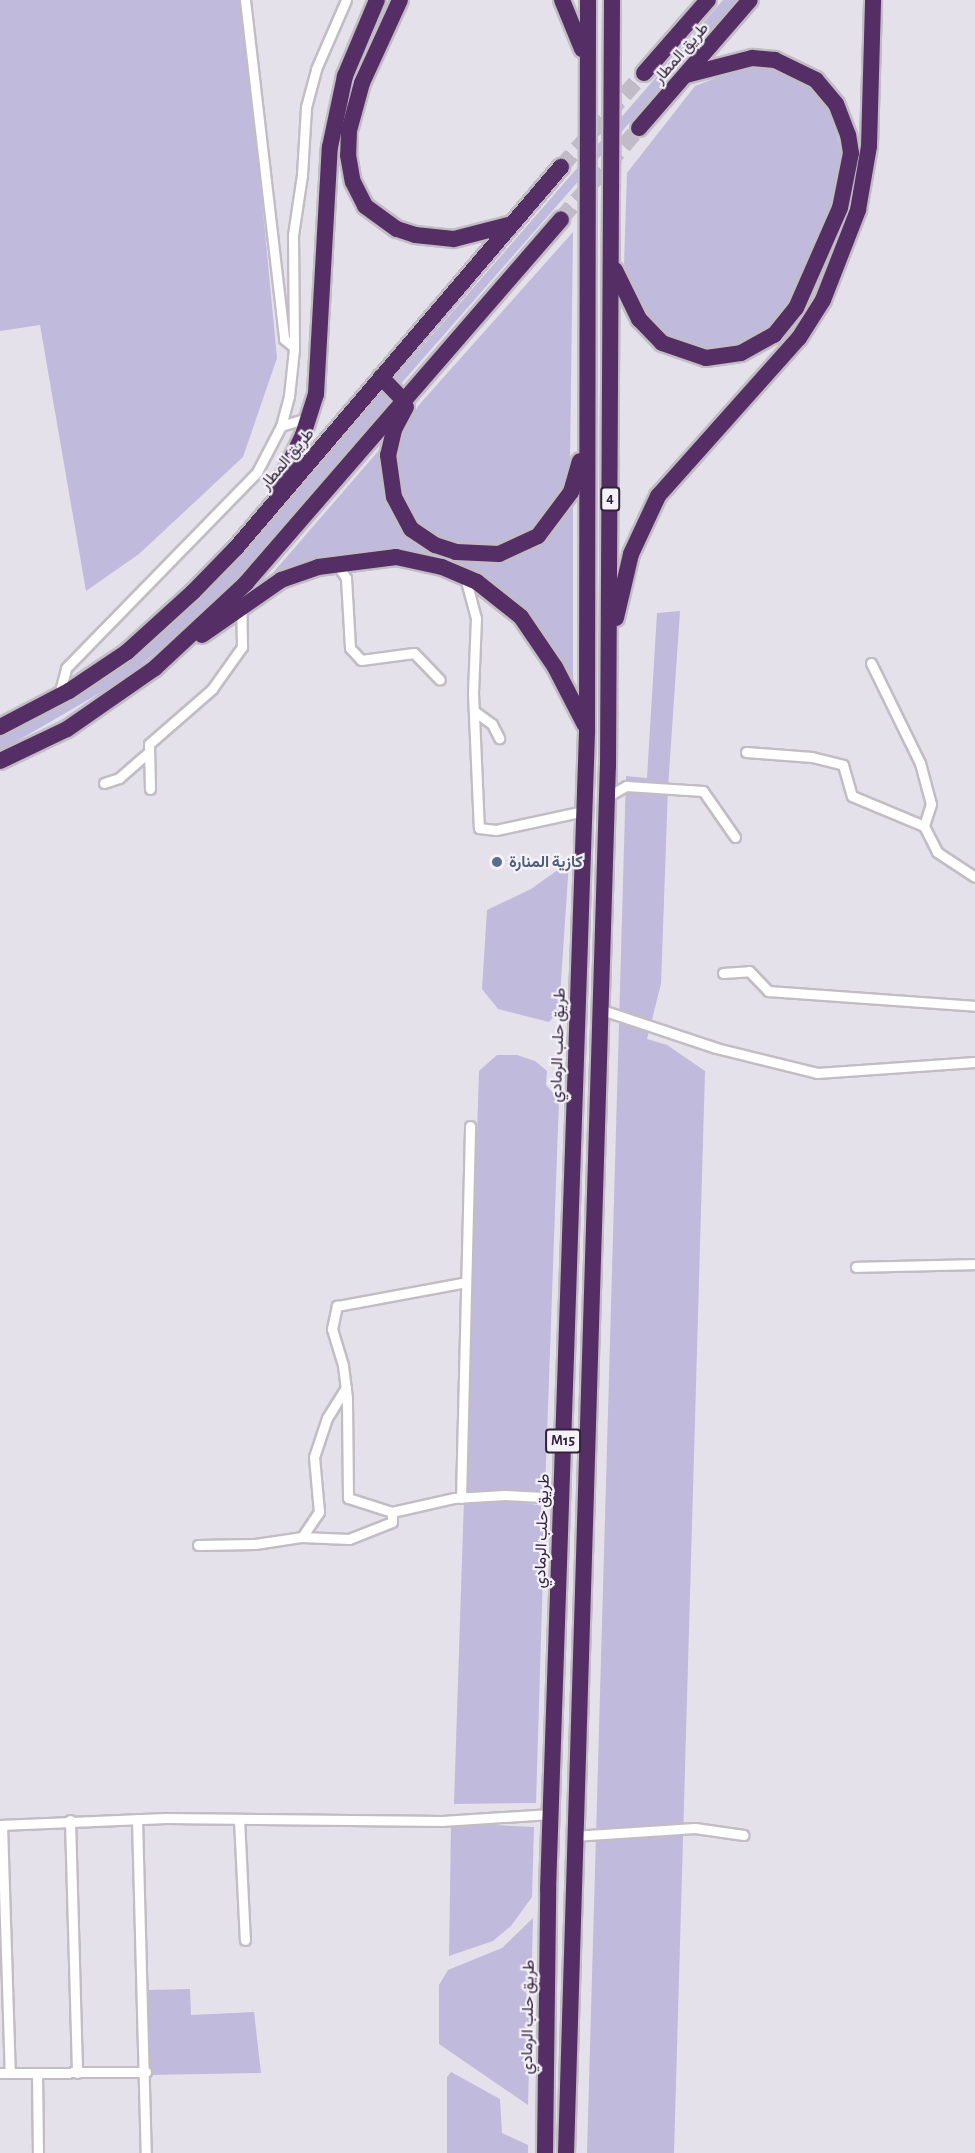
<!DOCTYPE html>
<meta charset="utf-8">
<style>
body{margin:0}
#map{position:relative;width:975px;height:2153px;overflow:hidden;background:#e5e1eb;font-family:"Alegreya Sans",Vazirmatn,sans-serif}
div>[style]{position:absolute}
.green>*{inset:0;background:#c0badc}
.highway-tunnel>*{height:16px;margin-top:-8px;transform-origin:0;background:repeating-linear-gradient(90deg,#c1bbc8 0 16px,transparent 0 24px)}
.roads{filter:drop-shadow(2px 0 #c2bdc4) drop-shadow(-2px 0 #c2bdc4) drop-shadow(0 2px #c2bdc4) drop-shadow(0 -2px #c2bdc4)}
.street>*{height:9px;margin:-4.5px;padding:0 4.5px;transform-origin:4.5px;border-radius:4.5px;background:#fff}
.highway>*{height:16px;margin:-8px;padding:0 8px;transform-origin:8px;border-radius:8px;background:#552e66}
.dots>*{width:16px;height:16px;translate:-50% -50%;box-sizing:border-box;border:3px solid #f4f1f8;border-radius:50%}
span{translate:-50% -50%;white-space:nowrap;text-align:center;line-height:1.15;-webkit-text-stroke:4.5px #f4f1f8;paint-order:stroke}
.shield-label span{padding:2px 4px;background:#f4f1f8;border:2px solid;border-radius:4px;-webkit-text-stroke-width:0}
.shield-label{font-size:15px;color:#32223b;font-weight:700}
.street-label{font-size:16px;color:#32223b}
.service-label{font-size:16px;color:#4e5e75;font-weight:700}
.left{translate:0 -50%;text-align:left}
</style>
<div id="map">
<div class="green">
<div style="clip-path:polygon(0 0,243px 0,277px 358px,243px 457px,139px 554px,86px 591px,40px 325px,0 331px)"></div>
<div style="clip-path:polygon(723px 0,737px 0,399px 386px,395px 378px)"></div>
<div style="clip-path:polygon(764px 65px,783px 68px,815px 89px,829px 105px,843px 159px,840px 180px,801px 289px,780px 318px,761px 337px,736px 346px,715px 351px,681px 344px,647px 317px,624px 264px,627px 173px,695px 86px,742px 68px)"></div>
<div style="clip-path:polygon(573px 232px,570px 462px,559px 495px,538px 525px,503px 544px,460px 545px,440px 540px,408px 511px,398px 490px,397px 448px,405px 430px,418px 406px)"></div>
<div style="clip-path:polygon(382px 392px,388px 393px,390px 401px,215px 603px,124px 679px,0 751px,0 737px,52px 710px,111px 673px,169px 626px,229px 568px)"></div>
<div style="clip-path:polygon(380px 449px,390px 511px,405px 534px,423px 549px,441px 555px,495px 562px,524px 554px,544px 542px,573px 503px,573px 693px,512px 601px,406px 553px,339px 555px,265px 582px)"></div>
<div style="clip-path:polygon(680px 611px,668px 788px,661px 984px,647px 1039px,667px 1045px,705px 1071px,674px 2153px,587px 2153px,626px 776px,647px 778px,657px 613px)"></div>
<div style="clip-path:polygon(569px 862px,559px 1011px,549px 1022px,498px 1009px,482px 989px,487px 910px,531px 889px)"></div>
<div style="clip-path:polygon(497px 1055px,517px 1055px,535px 1061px,547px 1071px,546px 1085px,559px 1099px,545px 1491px,466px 1491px,479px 1071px)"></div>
<div style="clip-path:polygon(489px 1498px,545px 1506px,536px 1803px,454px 1804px,464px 1499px)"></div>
<div style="clip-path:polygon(454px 1823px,534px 1827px,532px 1897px,511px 1926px,493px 1941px,449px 1956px,451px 1825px)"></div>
<div style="clip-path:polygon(533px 1918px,528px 2105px,439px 2044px,439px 1985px,448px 1970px,502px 1948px)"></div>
<div style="clip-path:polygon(190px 1989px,191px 2015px,254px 2012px,261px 2073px,149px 2075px,148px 1990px)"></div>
<div style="clip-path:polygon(451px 2072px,500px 2099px,502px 2133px,528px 2145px,528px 2153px,447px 2153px,447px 2077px)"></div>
</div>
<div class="highway-tunnel">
<div style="left:561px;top:167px;width:125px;rotate:-48.6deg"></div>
<div style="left:561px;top:219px;width:120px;rotate:-49.4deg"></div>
</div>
<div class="roads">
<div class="street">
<div style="left:245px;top:0;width:341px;rotate:83.4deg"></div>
<div style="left:284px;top:339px;width:13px;rotate:39deg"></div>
<div style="left:281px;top:426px;width:28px;rotate:-17deg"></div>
<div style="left:336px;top:563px;width:18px;rotate:56deg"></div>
<div style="left:346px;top:578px;width:70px;rotate:86.7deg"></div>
<div style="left:350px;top:648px;width:16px;rotate:47deg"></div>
<div style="left:361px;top:660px;width:53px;rotate:-7.5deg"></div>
<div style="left:414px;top:653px;width:37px;rotate:46deg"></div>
<div style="left:465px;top:577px;width:42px;rotate:75deg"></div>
<div style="left:476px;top:618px;width:75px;rotate:92.3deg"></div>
<div style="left:473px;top:693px;width:135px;rotate:87.5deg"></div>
<div style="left:479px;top:828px;width:17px;rotate:7deg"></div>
<div style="left:496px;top:830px;width:90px;rotate:-12.2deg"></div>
<div style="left:871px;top:663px;width:111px;rotate:63.9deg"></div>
<div style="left:920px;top:763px;width:42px;rotate:75deg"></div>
<div style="left:931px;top:804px;width:23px;rotate:108deg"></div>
<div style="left:59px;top:695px;width:28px;rotate:-75deg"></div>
<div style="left:66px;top:668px;width:274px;rotate:-45.7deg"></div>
<div style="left:257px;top:472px;width:52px;rotate:-62.4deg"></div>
<div style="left:281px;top:426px;width:31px;rotate:-75deg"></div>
<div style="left:289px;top:396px;width:47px;rotate:-83.9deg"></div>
<div style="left:294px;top:349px;width:114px;rotate:-90.5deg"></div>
<div style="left:293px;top:235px;width:61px;rotate:-81.5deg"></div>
<div style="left:302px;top:175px;width:68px;rotate:-86.6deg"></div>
<div style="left:306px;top:107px;width:39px;rotate:-75deg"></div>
<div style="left:316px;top:69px;width:75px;rotate:-66.5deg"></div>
<div style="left:474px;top:711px;width:22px;rotate:36deg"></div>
<div style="left:492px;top:724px;width:16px;rotate:63deg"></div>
<div style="left:746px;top:752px;width:66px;rotate:4.3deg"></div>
<div style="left:812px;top:757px;width:32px;rotate:14deg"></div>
<div style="left:843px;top:765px;width:32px;rotate:74deg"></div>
<div style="left:852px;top:796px;width:78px;rotate:22.6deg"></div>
<div style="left:924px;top:826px;width:29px;rotate:63deg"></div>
<div style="left:937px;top:852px;width:45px;rotate:33.3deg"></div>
<div style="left:104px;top:783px;width:16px;rotate:-18deg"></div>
<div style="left:119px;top:778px;width:37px;rotate:-41deg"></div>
<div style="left:150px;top:789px;width:45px;rotate:-91.3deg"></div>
<div style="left:149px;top:744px;width:84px;rotate:-41.1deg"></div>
<div style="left:212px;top:689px;width:52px;rotate:-54.5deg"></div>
<div style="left:242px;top:647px;width:39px;rotate:-91deg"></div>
<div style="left:608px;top:796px;width:21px;rotate:-29deg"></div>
<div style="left:626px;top:786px;width:77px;rotate:3.7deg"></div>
<div style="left:703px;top:791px;width:56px;rotate:55.2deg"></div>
<div style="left:723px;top:973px;width:26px;rotate:-4deg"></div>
<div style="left:749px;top:971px;width:28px;rotate:46deg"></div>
<div style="left:768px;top:991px;width:208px;rotate:4.1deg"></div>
<div style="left:602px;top:1010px;width:120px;rotate:18.4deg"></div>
<div style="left:716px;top:1048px;width:104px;rotate:13.9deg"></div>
<div style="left:817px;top:1073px;width:158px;rotate:-4deg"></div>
<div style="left:856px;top:1267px;width:119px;rotate:-1.4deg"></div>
<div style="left:461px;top:1498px;width:372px;rotate:-88.6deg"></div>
<div style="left:392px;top:1512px;width:46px;rotate:-162.3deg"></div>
<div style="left:348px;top:1498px;width:100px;rotate:-90.6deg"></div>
<div style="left:347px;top:1398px;width:33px;rotate:-97deg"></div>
<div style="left:343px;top:1365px;width:38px;rotate:-107deg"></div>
<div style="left:332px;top:1329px;width:24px;rotate:-78deg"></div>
<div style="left:337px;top:1306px;width:131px;rotate:-10.5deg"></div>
<div style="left:302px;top:1537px;width:30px;rotate:-56deg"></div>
<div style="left:319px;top:1512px;width:55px;rotate:-95.2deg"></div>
<div style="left:314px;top:1457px;width:41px;rotate:-71.6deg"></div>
<div style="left:327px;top:1418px;width:36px;rotate:-58deg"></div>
<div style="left:198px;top:1545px;width:57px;rotate:-1deg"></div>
<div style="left:255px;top:1544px;width:48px;rotate:-8.5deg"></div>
<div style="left:302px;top:1537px;width:47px;rotate:2.4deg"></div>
<div style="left:349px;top:1539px;width:46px;rotate:-21.6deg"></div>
<div style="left:392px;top:1522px;width:10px;rotate:-90deg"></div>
<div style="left:392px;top:1512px;width:64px;rotate:-12.7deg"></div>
<div style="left:454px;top:1498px;width:51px;rotate:-3.4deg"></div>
<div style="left:505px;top:1495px;width:56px;rotate:3.1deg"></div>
<div style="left:137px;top:1819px;width:334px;rotate:88.5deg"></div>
<div style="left:239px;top:1819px;width:121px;rotate:87.2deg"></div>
<div style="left:70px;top:1820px;width:253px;rotate:88.4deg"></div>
<div style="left:0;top:1825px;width:166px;rotate:-2.4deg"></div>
<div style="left:166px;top:1818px;width:276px;rotate:0.6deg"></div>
<div style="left:442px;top:1821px;width:109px;rotate:-3.7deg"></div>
<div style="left:2px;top:1825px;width:248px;rotate:88.2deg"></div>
<div style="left:573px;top:1836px;width:122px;rotate:-3.8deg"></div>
<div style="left:695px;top:1828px;width:49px;rotate:8.3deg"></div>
<div style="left:0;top:2073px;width:146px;rotate:-0.4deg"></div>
<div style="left:37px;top:2073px;width:80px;rotate:89.3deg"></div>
</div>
<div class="highway">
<div style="left:400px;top:0;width:91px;rotate:114.6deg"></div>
<div style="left:362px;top:83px;width:50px;rotate:105.2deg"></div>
<div style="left:349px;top:131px;width:24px;rotate:92deg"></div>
<div style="left:348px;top:155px;width:27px;rotate:80deg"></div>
<div style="left:353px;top:182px;width:27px;rotate:63deg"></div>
<div style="left:365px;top:206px;width:39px;rotate:36deg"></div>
<div style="left:397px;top:229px;width:19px;rotate:18deg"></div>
<div style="left:415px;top:235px;width:39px;rotate:6deg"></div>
<div style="left:454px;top:239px;width:56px;rotate:-14.5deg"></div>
<div style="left:562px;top:0;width:53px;rotate:67.8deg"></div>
<div style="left:644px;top:73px;width:97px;rotate:-48.8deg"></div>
<div style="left:639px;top:128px;width:169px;rotate:-49.1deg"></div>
<div style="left:615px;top:270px;width:55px;rotate:63.9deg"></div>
<div style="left:639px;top:319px;width:33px;rotate:46deg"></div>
<div style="left:662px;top:343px;width:46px;rotate:18.8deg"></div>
<div style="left:706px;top:358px;width:35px;rotate:-8deg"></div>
<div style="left:741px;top:353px;width:38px;rotate:-29deg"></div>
<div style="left:774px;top:335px;width:35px;rotate:-51deg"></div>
<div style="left:796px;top:308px;width:109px;rotate:-66.3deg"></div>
<div style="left:840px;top:208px;width:56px;rotate:-78.7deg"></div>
<div style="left:851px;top:153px;width:18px;rotate:-99deg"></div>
<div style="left:848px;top:135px;width:33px;rotate:-111deg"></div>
<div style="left:836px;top:104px;width:31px;rotate:-130deg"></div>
<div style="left:816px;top:80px;width:46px;rotate:-154deg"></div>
<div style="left:775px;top:60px;width:23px;rotate:-175deg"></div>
<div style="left:752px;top:58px;width:68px;rotate:165.6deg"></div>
<div style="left:381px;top:377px;width:32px;rotate:46deg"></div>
<div style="left:406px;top:407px;width:26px;rotate:118deg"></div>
<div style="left:394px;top:430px;width:26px;rotate:103deg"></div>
<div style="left:388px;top:455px;width:42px;rotate:81.9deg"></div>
<div style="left:394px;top:497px;width:36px;rotate:62deg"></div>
<div style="left:411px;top:529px;width:29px;rotate:34deg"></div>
<div style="left:435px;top:545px;width:22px;rotate:18deg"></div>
<div style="left:456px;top:552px;width:43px;rotate:2.7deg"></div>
<div style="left:499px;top:554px;width:43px;rotate:-24.8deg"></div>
<div style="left:538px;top:536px;width:55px;rotate:-53.1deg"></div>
<div style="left:571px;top:492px;width:32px;rotate:-74deg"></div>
<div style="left:277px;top:489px;width:60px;rotate:-64.3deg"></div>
<div style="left:303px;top:435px;width:43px;rotate:-72.4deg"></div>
<div style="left:316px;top:394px;width:247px;rotate:-86.8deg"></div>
<div style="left:330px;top:147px;width:73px;rotate:-78.1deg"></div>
<div style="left:345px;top:76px;width:82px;rotate:-67.2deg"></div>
<div style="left:616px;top:618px;width:66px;rotate:-76.8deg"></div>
<div style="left:631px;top:554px;width:64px;rotate:-65deg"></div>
<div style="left:658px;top:496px;width:212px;rotate:-48.3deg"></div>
<div style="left:799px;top:338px;width:45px;rotate:-57.7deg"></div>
<div style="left:823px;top:300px;width:97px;rotate:-68.7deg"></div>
<div style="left:858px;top:210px;width:65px;rotate:-80.2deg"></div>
<div style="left:869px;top:146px;width:146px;rotate:-88.4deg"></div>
<div style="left:202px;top:635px;width:96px;rotate:-34.8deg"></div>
<div style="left:281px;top:580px;width:39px;rotate:-19deg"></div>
<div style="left:318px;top:567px;width:79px;rotate:-7.3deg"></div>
<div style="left:396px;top:557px;width:47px;rotate:12.3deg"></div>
<div style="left:442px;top:567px;width:38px;rotate:23deg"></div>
<div style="left:477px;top:582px;width:56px;rotate:38.5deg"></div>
<div style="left:521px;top:617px;width:60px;rotate:55.8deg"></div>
<div style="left:555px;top:667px;width:65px;rotate:62.7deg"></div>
<div style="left:0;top:727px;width:78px;rotate:-27.6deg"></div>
<div style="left:69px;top:691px;width:70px;rotate:-33.9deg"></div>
<div style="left:127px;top:652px;width:89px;rotate:-42.3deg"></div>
<div style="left:193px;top:592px;width:62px;rotate:-45.7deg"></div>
<div style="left:236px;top:548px;width:501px;rotate:-49.54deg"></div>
<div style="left:0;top:761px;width:74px;rotate:-25.5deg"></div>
<div style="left:67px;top:729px;width:107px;rotate:-34.7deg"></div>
<div style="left:155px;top:668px;width:125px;rotate:-43deg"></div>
<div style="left:246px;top:583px;width:481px;rotate:-49.1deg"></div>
<div style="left:545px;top:2153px;width:263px;rotate:-89.3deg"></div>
<div style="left:548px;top:1890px;width:1161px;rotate:-88.07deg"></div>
<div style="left:587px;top:730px;width:730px;rotate:-89.92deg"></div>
<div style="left:566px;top:2153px;width:1388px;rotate:-88.27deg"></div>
<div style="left:608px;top:766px;width:766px;rotate:-89.7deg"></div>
</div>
</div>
<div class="dots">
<div style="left:497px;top:862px;background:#5c6f8a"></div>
</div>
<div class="shield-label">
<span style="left:610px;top:499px">4</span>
<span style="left:563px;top:1441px">M15</span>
</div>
<div class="street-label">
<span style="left:681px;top:53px;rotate:-49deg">طريق المطار</span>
<span style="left:287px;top:459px;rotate:-50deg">طريق المطار</span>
<span style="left:558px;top:1045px;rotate:-88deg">طريق حلب الرمادي</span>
<span style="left:542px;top:1531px;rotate:-88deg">طريق حلب الرمادي</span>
<span style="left:528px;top:2017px;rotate:-89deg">طريق حلب الرمادي</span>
</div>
<div class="service-label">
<span class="left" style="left:509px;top:862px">كازية المنارة</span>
</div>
</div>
